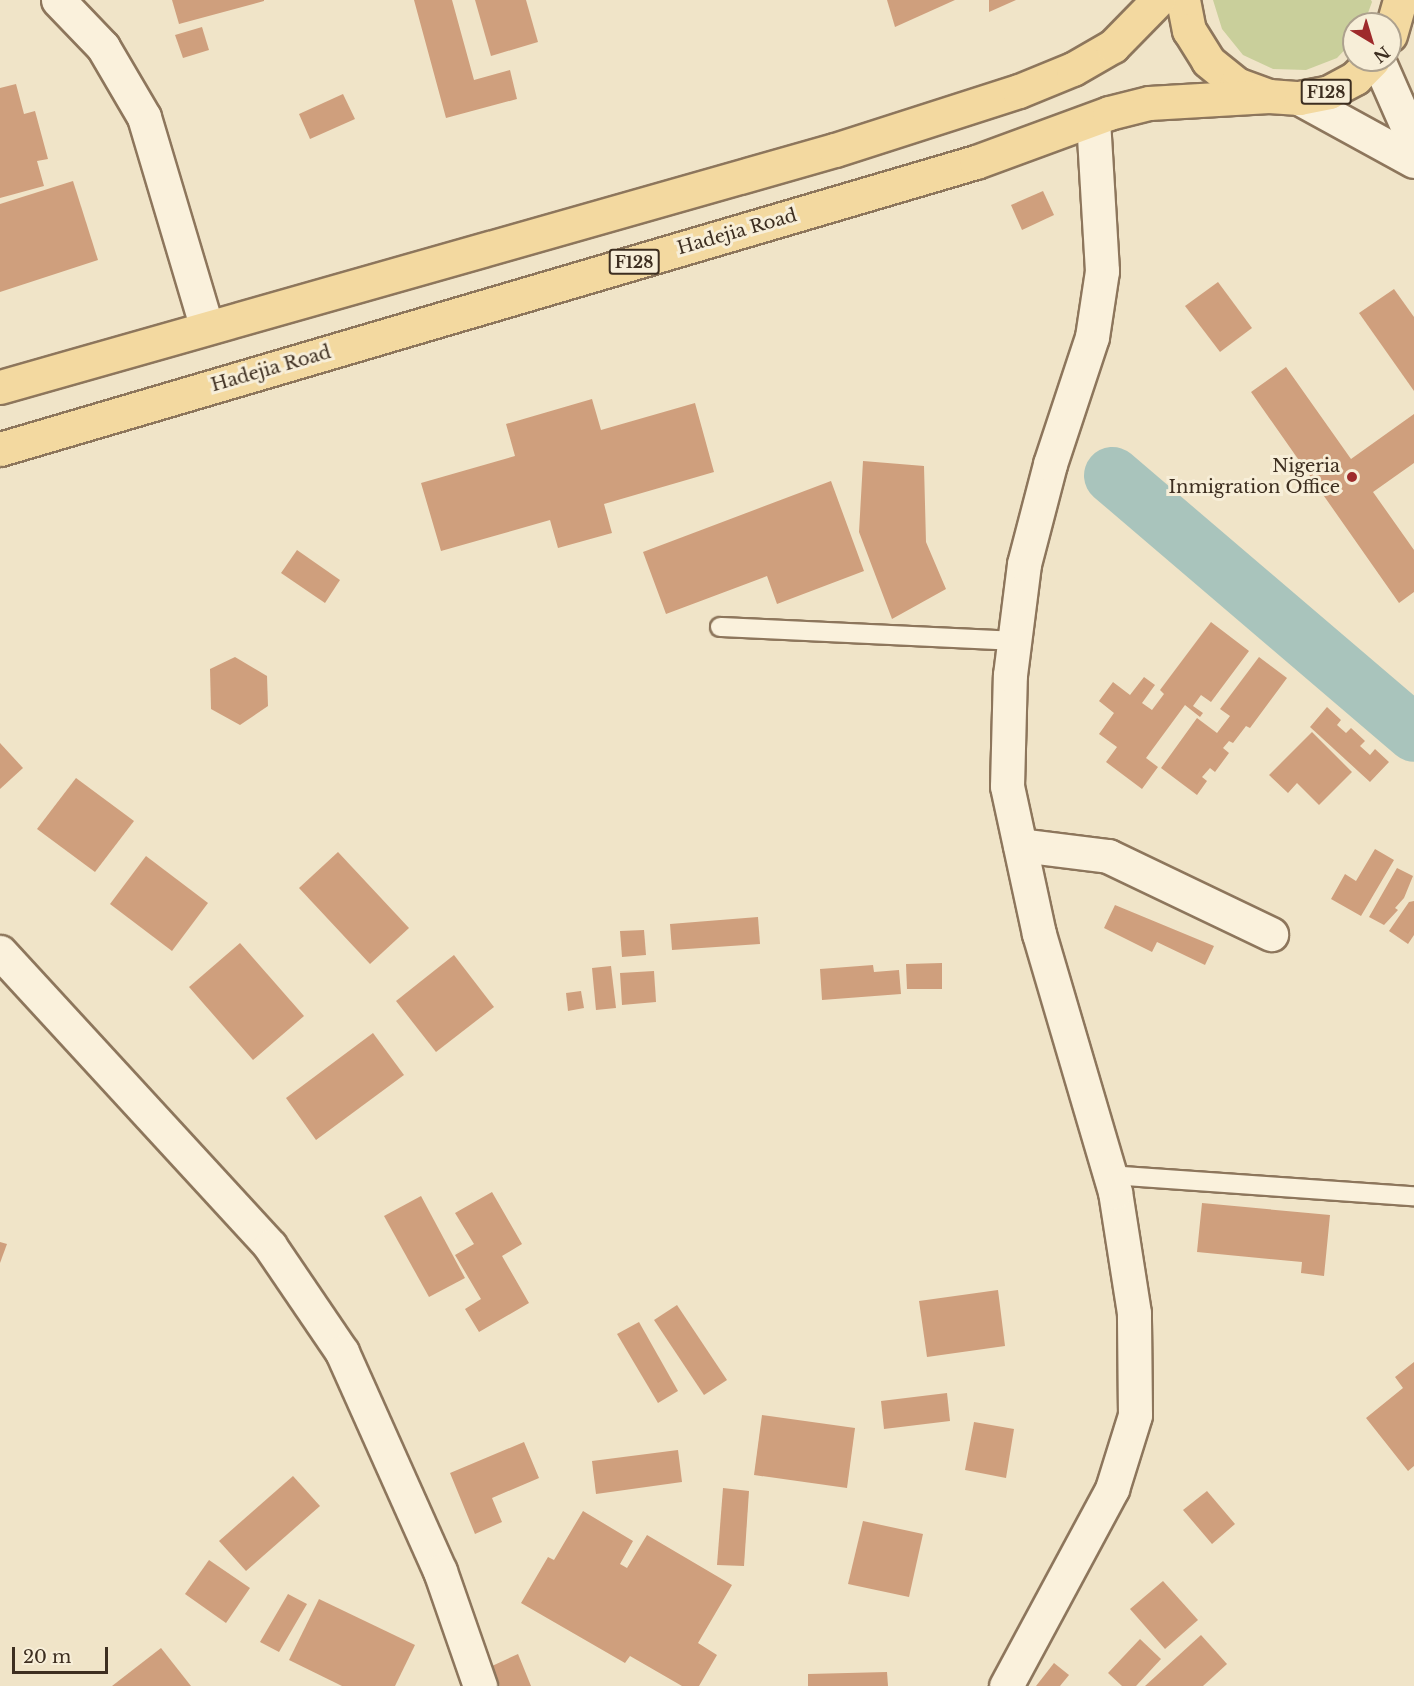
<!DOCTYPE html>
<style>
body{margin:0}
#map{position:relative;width:1414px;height:1686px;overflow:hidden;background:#f0e4c8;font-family:"Libre Baskerville",serif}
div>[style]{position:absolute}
.green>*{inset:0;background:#c9cf9b}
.river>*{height:57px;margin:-28.5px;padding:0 28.5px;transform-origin:28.5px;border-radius:28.5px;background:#a9c4bc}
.building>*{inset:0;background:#cf9f7d}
.roads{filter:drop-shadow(2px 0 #8d765c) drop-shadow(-2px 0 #8d765c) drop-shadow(0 2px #8d765c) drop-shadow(0 -2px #8d765c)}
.service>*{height:18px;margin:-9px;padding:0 9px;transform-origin:9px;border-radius:9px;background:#faf1dc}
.minor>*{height:33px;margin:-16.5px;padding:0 16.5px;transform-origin:16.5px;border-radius:16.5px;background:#faf1dc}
.primary>*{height:33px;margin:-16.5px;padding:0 16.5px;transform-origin:16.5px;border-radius:16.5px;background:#f3d9a0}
.dots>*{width:16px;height:16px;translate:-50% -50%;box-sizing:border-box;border:3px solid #f7eed8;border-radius:50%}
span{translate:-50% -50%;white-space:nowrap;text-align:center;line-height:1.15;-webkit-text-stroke:6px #f7eed8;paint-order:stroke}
.shield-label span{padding:2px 4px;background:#f7eed8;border:2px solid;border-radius:4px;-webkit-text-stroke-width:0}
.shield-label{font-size:16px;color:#3d2e20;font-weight:700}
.street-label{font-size:18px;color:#3d2e20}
.poi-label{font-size:18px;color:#3d2e20}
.right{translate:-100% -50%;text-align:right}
.north{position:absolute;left:1342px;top:12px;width:60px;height:60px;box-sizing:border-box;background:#f7eed8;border:2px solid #ada18e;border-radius:50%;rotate:142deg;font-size:16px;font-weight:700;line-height:24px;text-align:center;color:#3d2e20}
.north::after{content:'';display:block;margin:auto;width:21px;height:27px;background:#9e2a2b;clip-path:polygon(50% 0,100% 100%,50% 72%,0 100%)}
.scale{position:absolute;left:12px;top:1647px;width:96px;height:27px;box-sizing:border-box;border:3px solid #3d2e20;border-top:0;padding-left:8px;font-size:18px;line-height:21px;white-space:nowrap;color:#3d2e20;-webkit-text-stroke:4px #f7eed8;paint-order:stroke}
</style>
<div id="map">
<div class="green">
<div style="clip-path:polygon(1213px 0,1371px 0,1372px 2px,1364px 24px,1354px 24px,1354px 40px,1337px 58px,1306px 70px,1273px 69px,1243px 55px,1222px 29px)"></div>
</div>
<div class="river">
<div style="left:1112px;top:475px;width:397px;rotate:40.5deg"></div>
</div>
<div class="building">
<div style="clip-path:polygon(172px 0,264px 0,264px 1px,179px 24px)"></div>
<div style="clip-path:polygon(414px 0,452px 0,474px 80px,510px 70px,517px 99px,446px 118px)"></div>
<div style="clip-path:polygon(475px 0,526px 0,538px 42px,491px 56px)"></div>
<div style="clip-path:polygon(887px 0,955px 0,895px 27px)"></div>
<div style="clip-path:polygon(989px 0,1016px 0,989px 12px)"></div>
<div style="clip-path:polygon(202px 27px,209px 50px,183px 58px,175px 35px)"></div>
<div style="clip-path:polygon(16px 84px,24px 114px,35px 111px,48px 159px,37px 161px,44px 186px,0 198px,0 88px)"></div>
<div style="clip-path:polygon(343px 94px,355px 119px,310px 139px,299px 114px)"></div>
<div style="clip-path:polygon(73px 181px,98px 260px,0 292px,0 204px)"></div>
<div style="clip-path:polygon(1043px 191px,1054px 215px,1022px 230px,1011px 205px)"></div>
<div style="clip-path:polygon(1218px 282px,1252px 328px,1220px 352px,1185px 306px)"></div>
<div style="clip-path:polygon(1394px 289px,1414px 317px,1414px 391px,1359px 313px)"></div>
<div style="clip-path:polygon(1286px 367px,1351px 459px,1414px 414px,1414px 463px,1373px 492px,1414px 550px,1414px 592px,1399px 603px,1251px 392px)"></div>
<div style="clip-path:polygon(592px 399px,601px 430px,695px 403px,714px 472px,604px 504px,612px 533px,558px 548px,550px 520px,441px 551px,421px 483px,515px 456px,506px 424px)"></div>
<div style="clip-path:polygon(863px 461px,924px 466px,926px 542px,946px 589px,892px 619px,859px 532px)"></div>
<div style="clip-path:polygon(831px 481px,864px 571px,777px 604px,767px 576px,666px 614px,643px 552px)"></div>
<div style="clip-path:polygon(297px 550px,340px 580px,325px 603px,281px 573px)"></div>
<div style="clip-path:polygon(1211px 622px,1249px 651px,1211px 702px,1201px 695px,1193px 706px,1203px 713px,1200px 717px,1185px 705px,1146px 758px,1158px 767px,1142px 789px,1106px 762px,1117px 747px,1099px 734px,1114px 713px,1099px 701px,1113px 682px,1130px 695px,1144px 677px,1155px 685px,1142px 703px,1152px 710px,1164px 694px,1160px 690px)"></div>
<div style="clip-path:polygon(235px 657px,267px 676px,268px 706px,240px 725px,211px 709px,210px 669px)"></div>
<div style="clip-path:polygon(1259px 657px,1287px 678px,1250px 728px,1246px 726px,1233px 743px,1229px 741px,1223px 748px,1229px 753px,1215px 772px,1210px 768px,1202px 777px,1207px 781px,1197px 795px,1161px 768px,1197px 718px,1217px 733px,1230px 716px,1220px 709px)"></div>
<div style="clip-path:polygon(1327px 707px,1341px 720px,1337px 725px,1346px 733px,1351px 728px,1365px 741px,1360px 746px,1370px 755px,1375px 749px,1389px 762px,1370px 782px,1310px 727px)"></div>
<div style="clip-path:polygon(1312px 732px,1352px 772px,1319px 805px,1297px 783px,1288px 793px,1269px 775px)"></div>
<div style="clip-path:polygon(0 743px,23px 768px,0 789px)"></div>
<div style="clip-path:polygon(76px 778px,134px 821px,95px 872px,37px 829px)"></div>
<div style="clip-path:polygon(1375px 849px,1394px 860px,1361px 916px,1331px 899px,1345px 874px,1356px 881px)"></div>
<div style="clip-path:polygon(338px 852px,409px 928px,370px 964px,299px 888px)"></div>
<div style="clip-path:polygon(146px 856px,208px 903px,172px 951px,110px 904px)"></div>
<div style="clip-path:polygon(1397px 868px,1413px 876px,1404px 898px,1395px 908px,1398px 910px,1384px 925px,1369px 917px)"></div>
<div style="clip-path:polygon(1414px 901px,1414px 935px,1408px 944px,1389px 931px,1409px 902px)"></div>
<div style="clip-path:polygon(1115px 905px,1214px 946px,1205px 965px,1157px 942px,1152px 952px,1104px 928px)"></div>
<div style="clip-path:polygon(758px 917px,760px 944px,672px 950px,670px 924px)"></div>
<div style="clip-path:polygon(644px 930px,646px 955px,622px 957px,620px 931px)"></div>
<div style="clip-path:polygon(240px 943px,304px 1016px,253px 1060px,189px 987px)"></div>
<div style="clip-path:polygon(454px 955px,494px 1007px,436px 1052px,396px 1001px)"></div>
<div style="clip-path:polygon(942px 963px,942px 989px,907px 989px,906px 964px)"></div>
<div style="clip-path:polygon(873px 965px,874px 972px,899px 970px,901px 994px,822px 1000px,820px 969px)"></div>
<div style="clip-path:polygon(611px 966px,616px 1008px,596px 1010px,592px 968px)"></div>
<div style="clip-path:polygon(654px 971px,656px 1002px,622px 1005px,620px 973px)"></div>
<div style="clip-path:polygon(581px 991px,584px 1008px,568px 1011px,566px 993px)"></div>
<div style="clip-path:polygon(373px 1033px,404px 1075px,316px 1140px,286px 1098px)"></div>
<div style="clip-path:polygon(492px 1192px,522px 1244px,502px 1256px,529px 1303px,479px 1332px,465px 1309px,481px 1299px,455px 1255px,474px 1244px,455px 1213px)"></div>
<div style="clip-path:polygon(421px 1196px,465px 1278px,429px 1297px,384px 1216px)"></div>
<div style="clip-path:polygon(1202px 1203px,1330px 1215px,1324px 1276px,1301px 1273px,1302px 1262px,1197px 1252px)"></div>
<div style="clip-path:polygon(0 1242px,7px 1244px,0 1263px)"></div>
<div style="clip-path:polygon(998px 1290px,1005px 1346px,927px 1357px,919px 1301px)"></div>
<div style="clip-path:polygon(677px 1305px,727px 1380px,704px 1395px,654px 1320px)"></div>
<div style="clip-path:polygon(639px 1322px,678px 1391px,658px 1403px,617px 1334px)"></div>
<div style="clip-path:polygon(1414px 1362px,1414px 1466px,1408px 1471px,1366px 1418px,1403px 1388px,1395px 1377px)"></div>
<div style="clip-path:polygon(947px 1393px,950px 1421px,884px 1429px,881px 1401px)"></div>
<div style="clip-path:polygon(762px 1415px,855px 1428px,847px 1488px,754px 1475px)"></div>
<div style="clip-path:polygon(974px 1422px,1014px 1429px,1006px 1478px,965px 1470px)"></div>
<div style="clip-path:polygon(524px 1442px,539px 1478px,492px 1498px,502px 1522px,475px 1534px,450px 1473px)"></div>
<div style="clip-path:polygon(678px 1450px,682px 1482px,596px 1494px,592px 1461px)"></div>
<div style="clip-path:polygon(293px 1476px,320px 1506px,246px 1571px,219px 1541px)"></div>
<div style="clip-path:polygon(723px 1488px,749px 1491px,744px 1566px,717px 1565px)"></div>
<div style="clip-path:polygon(1207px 1491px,1235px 1524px,1212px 1544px,1183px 1510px)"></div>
<div style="clip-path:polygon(583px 1511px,633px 1541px,620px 1564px,627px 1568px,647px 1535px,732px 1585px,698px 1643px,717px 1655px,699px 1686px,682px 1686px,630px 1656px,625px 1663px,521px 1603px,548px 1557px,554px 1560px)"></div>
<div style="clip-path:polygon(863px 1521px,923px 1534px,909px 1597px,848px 1584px)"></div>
<div style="clip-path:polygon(209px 1560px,250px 1588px,226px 1623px,185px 1594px)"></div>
<div style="clip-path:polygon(1163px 1581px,1198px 1620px,1165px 1649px,1130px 1609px)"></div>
<div style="clip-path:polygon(288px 1594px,307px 1604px,279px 1652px,260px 1642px)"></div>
<div style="clip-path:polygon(319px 1599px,415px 1645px,395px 1686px,342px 1686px,289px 1660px)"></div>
<div style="clip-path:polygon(1201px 1635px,1227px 1664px,1203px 1686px,1145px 1686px)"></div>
<div style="clip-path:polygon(1140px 1639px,1161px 1659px,1136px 1686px,1122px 1686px,1108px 1673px)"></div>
<div style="clip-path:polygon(161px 1648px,191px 1686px,112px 1686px)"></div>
<div style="clip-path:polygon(518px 1654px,531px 1686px,500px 1686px,492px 1666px)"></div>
<div style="clip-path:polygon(1054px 1663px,1069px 1675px,1060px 1686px,1036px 1686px)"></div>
<div style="clip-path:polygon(887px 1672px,888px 1686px,808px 1686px,808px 1674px)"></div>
</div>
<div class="roads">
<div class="service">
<div style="left:720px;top:627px;width:294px;rotate:2.7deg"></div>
<div style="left:1110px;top:1175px;width:305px;rotate:4deg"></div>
</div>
<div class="minor">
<div style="left:58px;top:0;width:65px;rotate:46.2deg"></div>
<div style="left:103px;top:47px;width:81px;rotate:59.6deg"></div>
<div style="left:144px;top:117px;width:217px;rotate:73.4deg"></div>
<div style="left:1378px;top:60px;width:90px;rotate:66.3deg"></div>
<div style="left:1299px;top:98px;width:131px;rotate:28.7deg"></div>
<div style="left:1020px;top:845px;width:89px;rotate:7.1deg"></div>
<div style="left:1108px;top:856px;width:181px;rotate:25.6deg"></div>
<div style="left:0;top:952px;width:399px;rotate:47.4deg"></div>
<div style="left:270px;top:1246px;width:128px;rotate:55.8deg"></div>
<div style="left:342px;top:1352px;width:240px;rotate:65.9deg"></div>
<div style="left:440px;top:1571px;width:122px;rotate:70.8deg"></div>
<div style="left:1006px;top:1686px;width:224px;rotate:-61.7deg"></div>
<div style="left:1112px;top:1489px;width:77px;rotate:-72.7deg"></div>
<div style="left:1135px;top:1415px;width:102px;rotate:-90.6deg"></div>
<div style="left:1134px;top:1313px;width:122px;rotate:-98.9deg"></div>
<div style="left:1115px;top:1192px;width:269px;rotate:-106.4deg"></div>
<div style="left:1039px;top:934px;width:151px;rotate:-102.2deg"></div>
<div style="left:1007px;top:786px;width:111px;rotate:-88.5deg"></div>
<div style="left:1010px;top:675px;width:112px;rotate:-82.8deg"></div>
<div style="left:1024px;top:564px;width:103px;rotate:-75.4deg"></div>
<div style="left:1050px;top:464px;width:134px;rotate:-71.7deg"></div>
<div style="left:1092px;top:337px;width:67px;rotate:-81.4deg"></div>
<div style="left:1102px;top:271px;width:151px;rotate:-93.4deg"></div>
</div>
<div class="primary">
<div style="left:1183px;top:0;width:31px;rotate:79deg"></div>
<div style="left:1189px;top:30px;width:36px;rotate:58deg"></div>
<div style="left:1208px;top:61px;width:36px;rotate:39deg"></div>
<div style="left:1236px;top:84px;width:35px;rotate:20deg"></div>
<div style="left:1269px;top:96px;width:30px;rotate:4deg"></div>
<div style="left:1299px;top:98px;width:31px;rotate:-11deg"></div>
<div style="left:1329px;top:92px;width:30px;rotate:-28deg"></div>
<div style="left:1355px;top:78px;width:25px;rotate:-45deg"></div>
<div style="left:1390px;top:35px;width:36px;rotate:-74deg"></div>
<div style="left:0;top:387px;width:868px;rotate:-15.85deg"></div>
<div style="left:835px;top:150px;width:193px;rotate:-17.8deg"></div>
<div style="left:1019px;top:91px;width:58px;rotate:-22.2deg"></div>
<div style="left:1073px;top:69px;width:46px;rotate:-29.9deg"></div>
<div style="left:1113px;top:46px;width:64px;rotate:-45.6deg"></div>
<div style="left:0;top:449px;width:1017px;rotate:-16.39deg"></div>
<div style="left:976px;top:162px;width:142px;rotate:-20.2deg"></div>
<div style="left:1109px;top:113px;width:41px;rotate:-14deg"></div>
<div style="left:1149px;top:103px;width:120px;rotate:-3.3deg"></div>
</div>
</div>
<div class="dots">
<div style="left:1352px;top:477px;background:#9e2a2b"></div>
</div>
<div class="shield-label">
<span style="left:1326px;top:92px">F128</span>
<span style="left:634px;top:262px">F128</span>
</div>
<div class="street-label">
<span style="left:737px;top:232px;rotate:-16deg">Hadejia Road</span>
<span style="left:271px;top:369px;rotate:-16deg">Hadejia Road</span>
</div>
<div class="poi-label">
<span class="right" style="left:1340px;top:477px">Nigeria<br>Inmigration Office</span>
</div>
<div class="north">N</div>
<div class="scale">20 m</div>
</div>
